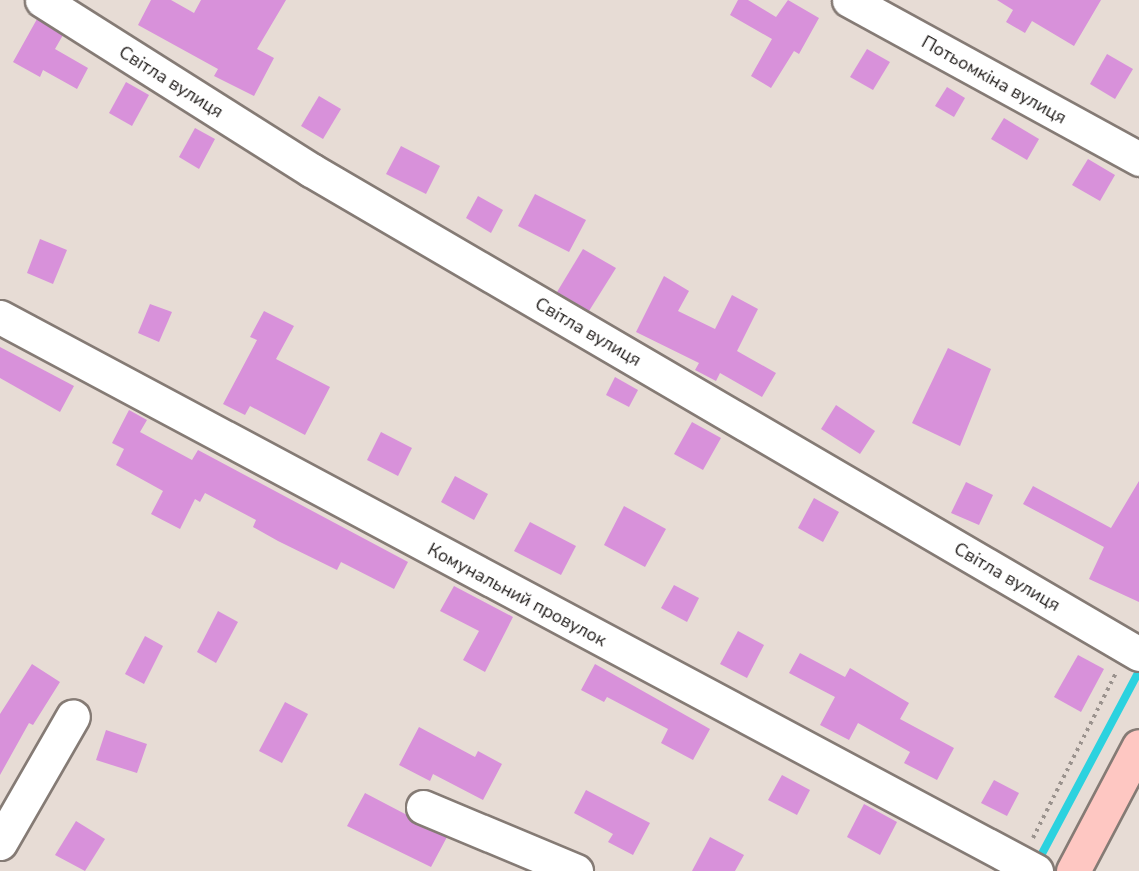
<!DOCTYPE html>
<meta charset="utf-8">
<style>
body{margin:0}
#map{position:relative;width:1139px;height:871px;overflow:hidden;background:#e7dcd5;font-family:"Nunito Sans",sans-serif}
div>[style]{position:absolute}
.stream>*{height:8px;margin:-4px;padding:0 4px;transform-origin:4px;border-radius:4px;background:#2bd2df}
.building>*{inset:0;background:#d891da}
.path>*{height:4px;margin-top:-2px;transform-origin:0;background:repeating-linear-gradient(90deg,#9a928d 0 3px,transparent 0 7.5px)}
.roads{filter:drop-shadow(2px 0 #857b75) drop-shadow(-2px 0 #857b75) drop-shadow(0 2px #857b75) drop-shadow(0 -2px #857b75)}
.minor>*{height:33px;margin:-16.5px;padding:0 16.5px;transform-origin:16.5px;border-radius:16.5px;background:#fff}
.major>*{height:33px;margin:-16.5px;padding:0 16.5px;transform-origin:16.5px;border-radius:16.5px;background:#fec7c2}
span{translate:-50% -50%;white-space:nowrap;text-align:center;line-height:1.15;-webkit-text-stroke:5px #fff;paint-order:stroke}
.street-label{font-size:18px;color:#211d1b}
</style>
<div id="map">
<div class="stream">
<div style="left:1037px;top:863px;width:217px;rotate:-62deg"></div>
</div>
<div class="building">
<div style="clip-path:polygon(151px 0,171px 0,194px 13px,201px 0,286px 0,257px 49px,274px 58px,254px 96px,214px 76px,218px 69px,138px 25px)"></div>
<div style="clip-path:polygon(738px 0,748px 0,776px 17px,788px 0,819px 18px,799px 54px,794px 51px,771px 88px,751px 76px,772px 39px,730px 15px)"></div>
<div style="clip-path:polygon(997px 0,1101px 0,1074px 46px,1032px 21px,1025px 33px,1006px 22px,1013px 10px)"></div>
<div style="clip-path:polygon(37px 19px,63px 35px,55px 49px,88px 68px,77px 89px,43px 70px,40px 77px,13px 62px)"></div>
<div style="clip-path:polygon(867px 49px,890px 62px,873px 90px,850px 77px)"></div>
<div style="clip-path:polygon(1107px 54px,1133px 69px,1115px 99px,1090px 84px)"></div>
<div style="clip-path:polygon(126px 82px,149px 95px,132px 126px,109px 113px)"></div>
<div style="clip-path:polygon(947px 87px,965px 98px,954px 117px,935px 106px)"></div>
<div style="clip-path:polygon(319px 96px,341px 109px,323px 139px,301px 126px)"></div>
<div style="clip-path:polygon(1004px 118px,1039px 139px,1027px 160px,991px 139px)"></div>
<div style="clip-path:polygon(195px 128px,215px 139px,199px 169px,179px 157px)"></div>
<div style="clip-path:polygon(401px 146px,440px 166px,426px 194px,386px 174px)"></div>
<div style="clip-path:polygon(1088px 159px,1115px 175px,1100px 201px,1072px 185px)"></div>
<div style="clip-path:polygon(535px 194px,586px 220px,569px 252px,518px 226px)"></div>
<div style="clip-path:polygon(478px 196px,503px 210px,491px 233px,466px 218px)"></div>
<div style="clip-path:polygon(40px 239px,67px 250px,53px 284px,27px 273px)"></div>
<div style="clip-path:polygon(583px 249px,616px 268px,589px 311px,557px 292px)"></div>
<div style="clip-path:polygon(664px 276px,689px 291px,678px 311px,715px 329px,732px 295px,758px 309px,737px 351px,776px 373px,762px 397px,720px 373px,716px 381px,695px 370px,699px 363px,636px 332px)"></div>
<div style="clip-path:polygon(150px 304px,172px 312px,159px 342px,138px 333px)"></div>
<div style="clip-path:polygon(264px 311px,294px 326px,276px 359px,330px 387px,305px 435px,250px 406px,245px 415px,223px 404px,257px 340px,250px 337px)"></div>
<div style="clip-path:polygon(0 347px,74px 386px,60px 412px,0 378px)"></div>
<div style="clip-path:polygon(948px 348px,991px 369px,960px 446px,912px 423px)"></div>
<div style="clip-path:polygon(615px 377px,638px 390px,629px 407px,606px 395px)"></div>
<div style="clip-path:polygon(836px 405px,875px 431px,860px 454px,821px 429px)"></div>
<div style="clip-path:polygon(129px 410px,147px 420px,140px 432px,192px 460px,198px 450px,408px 562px,394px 589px,341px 562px,337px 570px,278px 541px,253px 527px,256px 520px,205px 493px,200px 502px,195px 499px,180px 529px,151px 514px,163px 491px,116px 465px,124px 449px,112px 443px)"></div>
<div style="clip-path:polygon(692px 422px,721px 438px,703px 470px,674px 454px)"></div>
<div style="clip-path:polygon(381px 432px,412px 448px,398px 476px,367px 460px)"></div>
<div style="clip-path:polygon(455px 476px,488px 494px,474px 520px,441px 502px)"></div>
<div style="clip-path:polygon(1139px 481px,1139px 602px,1089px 579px,1104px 547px,1023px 504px,1033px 486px,1111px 528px)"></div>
<div style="clip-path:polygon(966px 482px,993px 495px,979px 525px,951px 513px)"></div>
<div style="clip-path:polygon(814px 498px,839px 512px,823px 542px,798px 528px)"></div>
<div style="clip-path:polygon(624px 506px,666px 529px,645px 567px,604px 545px)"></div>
<div style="clip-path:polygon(530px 522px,576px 546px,561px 575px,514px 551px)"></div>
<div style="clip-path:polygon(674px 585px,699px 598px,687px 622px,661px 608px)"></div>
<div style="clip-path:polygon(454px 586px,513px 617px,485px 672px,463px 660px,479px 631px,440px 611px)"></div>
<div style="clip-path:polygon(218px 611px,238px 622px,216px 663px,197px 652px)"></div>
<div style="clip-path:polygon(738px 631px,764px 645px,747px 678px,720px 664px)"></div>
<div style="clip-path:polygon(145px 636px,163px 646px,144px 684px,125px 674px)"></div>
<div style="clip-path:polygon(800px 653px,845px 677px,850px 668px,909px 703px,900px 719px,954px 748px,937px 780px,904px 763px,910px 752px,858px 723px,849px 740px,820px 725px,835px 697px,789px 673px)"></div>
<div style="clip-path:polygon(1078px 655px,1104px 669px,1081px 712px,1054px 697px)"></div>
<div style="clip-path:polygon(32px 664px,60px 682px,33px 725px,29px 723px,0 775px,0 714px)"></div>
<div style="clip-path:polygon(595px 664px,710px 729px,693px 760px,661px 743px,668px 729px,607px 697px,604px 702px,581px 690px)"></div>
<div style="clip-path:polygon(285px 702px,308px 714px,282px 763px,259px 751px)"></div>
<div style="clip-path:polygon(419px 727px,475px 757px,478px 751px,502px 764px,483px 800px,433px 774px,430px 781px,399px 765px)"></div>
<div style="clip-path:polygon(106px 730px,147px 744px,137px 773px,96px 760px)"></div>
<div style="clip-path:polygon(782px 775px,810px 790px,797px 815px,768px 800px)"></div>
<div style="clip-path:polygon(994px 780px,1019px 793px,1007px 816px,981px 803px)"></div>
<div style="clip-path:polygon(586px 790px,650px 823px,633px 855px,608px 842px,613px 834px,574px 813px)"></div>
<div style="clip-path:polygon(365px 793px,407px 815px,416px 824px,447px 837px,431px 867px,347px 826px)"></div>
<div style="clip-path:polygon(864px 804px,897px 822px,880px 855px,847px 837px)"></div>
<div style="clip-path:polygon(76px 821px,105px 839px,85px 871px,55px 855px)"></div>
<div style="clip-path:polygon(710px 837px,744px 855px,735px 871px,692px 871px)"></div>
</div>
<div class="path">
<div style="left:1033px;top:838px;width:185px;rotate:-63.3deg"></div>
</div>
<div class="roads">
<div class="minor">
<div style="left:42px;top:0;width:318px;rotate:32.3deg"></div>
<div style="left:311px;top:170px;width:959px;rotate:30.31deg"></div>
<div style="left:849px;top:0;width:331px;rotate:28.7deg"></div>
<div style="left:0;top:317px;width:1175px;rotate:28.14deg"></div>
<div style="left:423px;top:807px;width:166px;rotate:22.7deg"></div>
<div style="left:0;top:843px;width:146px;rotate:-60.1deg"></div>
</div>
<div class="major">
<div style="left:1073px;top:871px;width:141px;rotate:-62.2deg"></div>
</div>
</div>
<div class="street-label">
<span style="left:994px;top:80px;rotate:29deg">Потьомкіна вулиця</span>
<span style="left:171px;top:82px;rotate:32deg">Світла вулиця</span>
<span style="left:588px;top:332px;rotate:30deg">Світла вулиця</span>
<span style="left:1007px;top:577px;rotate:30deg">Світла вулиця</span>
<span style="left:517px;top:595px;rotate:28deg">Комунальний провулок</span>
</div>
</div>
